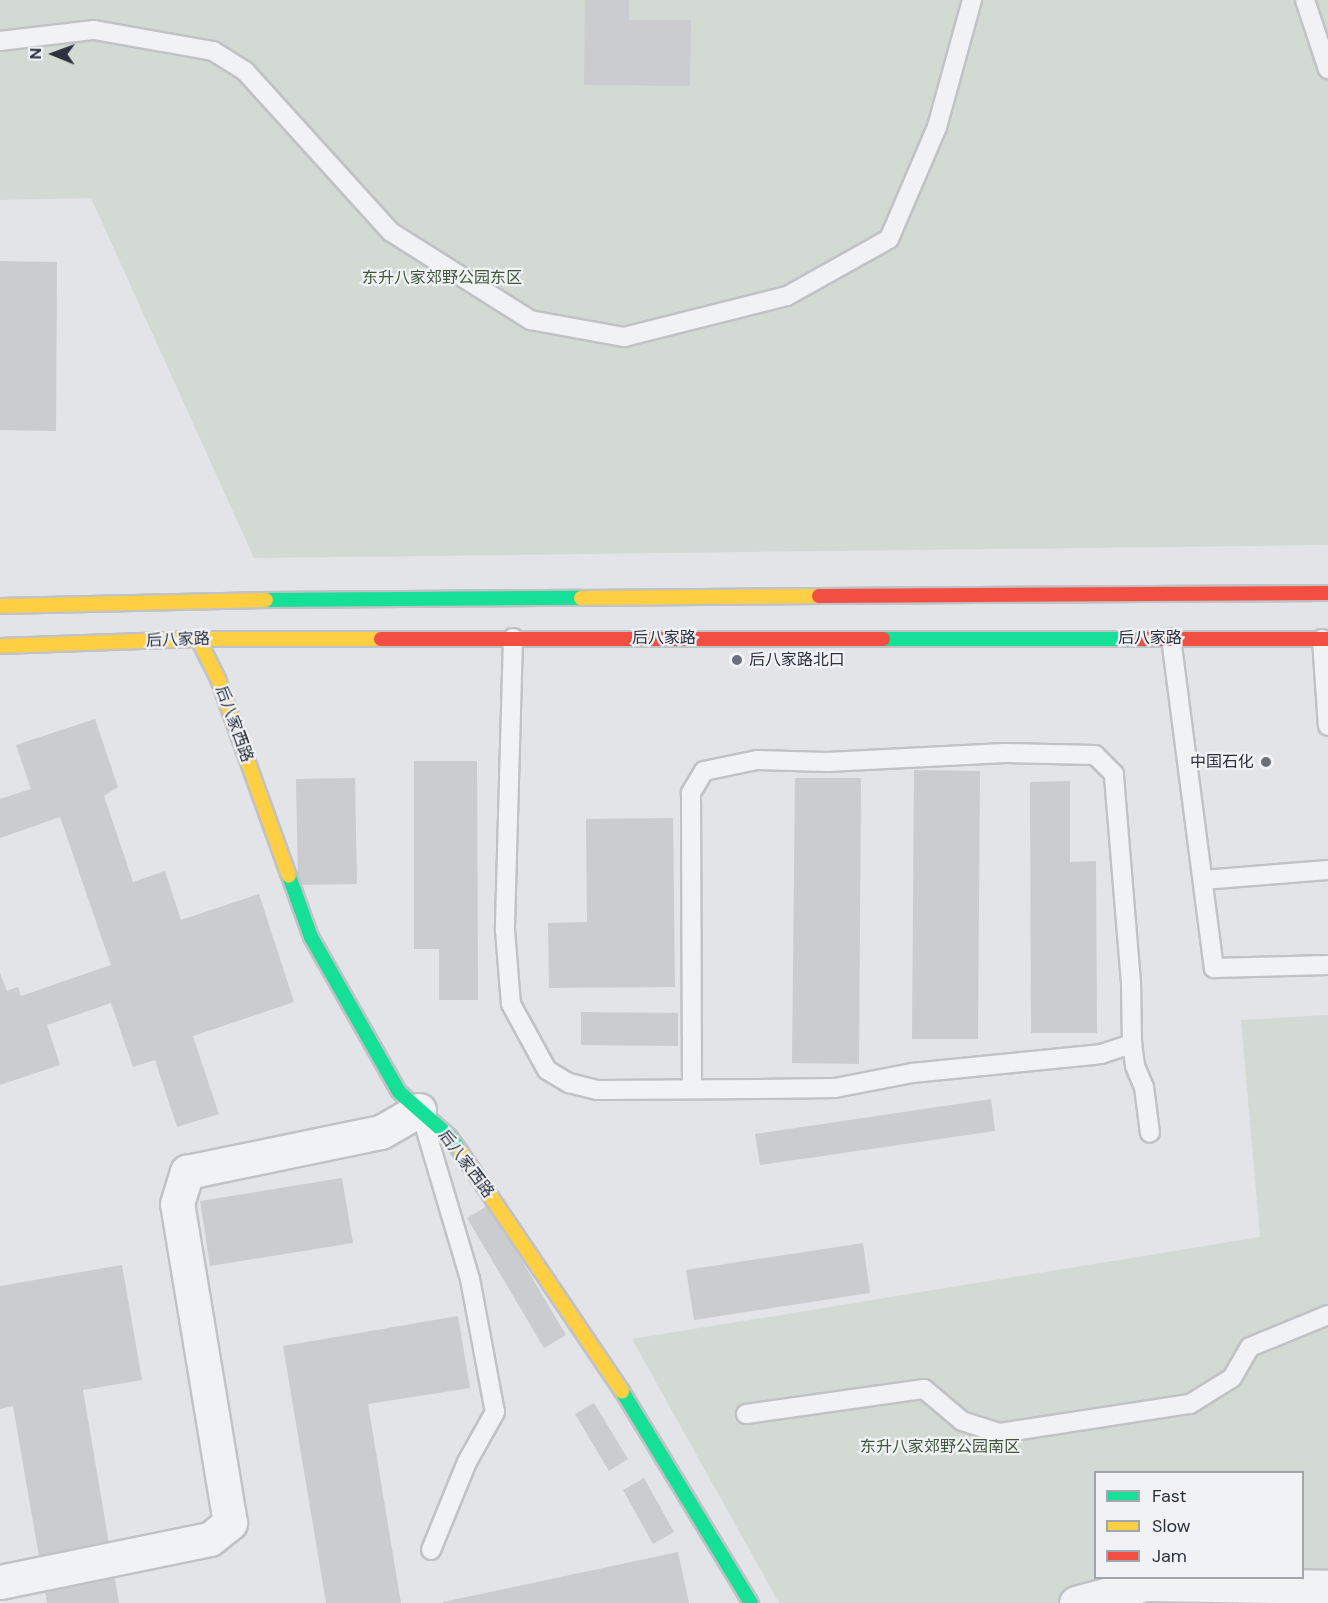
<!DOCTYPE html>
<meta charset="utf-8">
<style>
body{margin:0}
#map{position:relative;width:1328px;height:1603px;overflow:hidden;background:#e2e4e7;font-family:"DM Sans","Noto Sans SC",sans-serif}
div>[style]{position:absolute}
.green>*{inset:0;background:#d3dad3}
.building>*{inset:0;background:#cacccf}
.roads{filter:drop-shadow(2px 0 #c1c2c5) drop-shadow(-2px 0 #c1c2c5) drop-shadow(0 2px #c1c2c5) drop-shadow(0 -2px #c1c2c5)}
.lane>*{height:18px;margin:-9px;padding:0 9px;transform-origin:9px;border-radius:9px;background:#f1f2f4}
.street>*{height:33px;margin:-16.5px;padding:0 16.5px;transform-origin:16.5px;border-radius:16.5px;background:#f1f2f4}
.fast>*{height:14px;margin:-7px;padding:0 7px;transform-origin:7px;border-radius:7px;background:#16e098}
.slow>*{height:14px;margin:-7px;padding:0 7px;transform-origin:7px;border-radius:7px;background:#ffcf43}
.jam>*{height:14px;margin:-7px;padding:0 7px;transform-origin:7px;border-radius:7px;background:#f24e42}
.dots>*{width:16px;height:16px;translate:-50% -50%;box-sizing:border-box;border:3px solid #f0f2f6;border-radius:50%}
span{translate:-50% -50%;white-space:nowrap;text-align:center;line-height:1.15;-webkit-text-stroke:4.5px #f0f2f6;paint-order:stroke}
.park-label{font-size:16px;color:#40583a}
.street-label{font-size:16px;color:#2b323e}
.poi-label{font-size:16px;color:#2b323e}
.left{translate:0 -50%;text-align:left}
.right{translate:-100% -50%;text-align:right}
.legend{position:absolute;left:1094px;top:1471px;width:210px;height:108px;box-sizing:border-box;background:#f0f2f6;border:2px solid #a1a5ac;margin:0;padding:8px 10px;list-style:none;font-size:18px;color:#2b323e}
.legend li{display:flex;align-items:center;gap:12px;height:30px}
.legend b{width:30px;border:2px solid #a1a5ac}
.north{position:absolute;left:24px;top:24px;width:60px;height:60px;-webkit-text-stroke:4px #f0f2f6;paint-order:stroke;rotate:271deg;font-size:16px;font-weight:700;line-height:24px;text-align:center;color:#2b323e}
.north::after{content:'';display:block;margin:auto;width:21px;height:27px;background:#2b323e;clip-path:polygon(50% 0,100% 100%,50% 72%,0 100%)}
</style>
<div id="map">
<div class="green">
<div style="clip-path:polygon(0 0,1328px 0,1328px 545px,254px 558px,91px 198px,0 200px)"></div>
<div style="clip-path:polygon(evenodd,1328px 1015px,1328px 1603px,779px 1603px,632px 1339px,1260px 1237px,1241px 1020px,1328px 1015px,1096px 1472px,1302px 1472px,1302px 1578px,1096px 1578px,1096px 1472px)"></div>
</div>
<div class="building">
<div style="clip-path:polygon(585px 0,629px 0,629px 20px,691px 20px,690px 86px,584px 85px)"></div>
<div style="clip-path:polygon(0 261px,57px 262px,56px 431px,0 430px)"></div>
<div style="clip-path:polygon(95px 719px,118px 787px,104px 796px,133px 882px,165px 871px,181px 920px,259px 894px,294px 1002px,193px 1036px,219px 1114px,177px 1127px,155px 1060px,133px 1067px,111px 1003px,47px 1025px,60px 1065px,0 1085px,0 973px,7px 991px,18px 987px,21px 996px,111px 965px,60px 817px,0 838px,0 799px,31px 789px,16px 745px)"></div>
<div style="clip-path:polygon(414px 761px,477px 761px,478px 1000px,439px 1000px,439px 949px,414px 949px)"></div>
<div style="clip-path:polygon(914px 770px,980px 771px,978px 1039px,912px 1039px)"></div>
<div style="clip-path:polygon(355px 778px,357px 884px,298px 885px,296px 779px)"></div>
<div style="clip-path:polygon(795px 778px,861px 778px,859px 1064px,792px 1063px)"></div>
<div style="clip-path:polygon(1070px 781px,1070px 862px,1096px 861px,1097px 1033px,1031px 1033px,1030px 782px)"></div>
<div style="clip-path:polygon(673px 818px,675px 987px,549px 988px,548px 923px,587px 922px,586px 819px)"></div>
<div style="clip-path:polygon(581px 1012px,678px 1013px,678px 1046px,581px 1045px)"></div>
<div style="clip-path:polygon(991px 1099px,995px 1131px,760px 1165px,755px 1134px)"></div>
<div style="clip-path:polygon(342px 1178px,353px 1243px,210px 1266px,200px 1201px)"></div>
<div style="clip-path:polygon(489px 1205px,566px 1335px,544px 1348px,467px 1218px)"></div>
<div style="clip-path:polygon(863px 1243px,870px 1293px,694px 1320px,686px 1270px)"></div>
<div style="clip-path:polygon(122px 1265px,142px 1380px,83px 1390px,119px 1603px,47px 1603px,13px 1406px,0 1409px,0 1286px)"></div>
<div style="clip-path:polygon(458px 1316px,470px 1388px,368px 1404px,401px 1603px,326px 1603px,283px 1346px)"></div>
<div style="clip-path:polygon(594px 1403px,628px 1459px,609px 1471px,575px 1414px)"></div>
<div style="clip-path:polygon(644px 1478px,674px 1532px,653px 1544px,623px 1490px)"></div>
<div style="clip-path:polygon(678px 1552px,689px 1603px,443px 1603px,443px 1602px)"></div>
</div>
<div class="roads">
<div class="lane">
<div style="left:1305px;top:0;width:73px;rotate:71.6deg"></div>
<div style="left:0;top:41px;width:95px;rotate:-6.7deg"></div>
<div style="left:94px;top:30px;width:121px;rotate:10deg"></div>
<div style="left:213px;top:51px;width:38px;rotate:32deg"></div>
<div style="left:245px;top:71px;width:217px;rotate:47.8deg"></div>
<div style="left:391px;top:232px;width:165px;rotate:32.3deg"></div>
<div style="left:530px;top:320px;width:96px;rotate:10.3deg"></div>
<div style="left:624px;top:337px;width:168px;rotate:-14.1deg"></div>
<div style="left:787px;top:296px;width:117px;rotate:-29.2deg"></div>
<div style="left:889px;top:239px;width:122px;rotate:-66.8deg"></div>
<div style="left:937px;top:127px;width:132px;rotate:-74.6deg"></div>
<div style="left:513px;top:638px;width:292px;rotate:91.6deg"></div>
<div style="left:505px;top:930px;width:74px;rotate:85.4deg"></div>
<div style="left:511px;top:1004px;width:75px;rotate:61.4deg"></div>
<div style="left:547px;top:1070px;width:26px;rotate:31deg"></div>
<div style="left:569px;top:1083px;width:29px;rotate:14deg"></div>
<div style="left:597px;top:1090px;width:161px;rotate:-0.4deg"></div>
<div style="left:758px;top:1089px;width:77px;rotate:-0.7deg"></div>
<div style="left:835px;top:1088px;width:78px;rotate:-11deg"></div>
<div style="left:912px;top:1073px;width:190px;rotate:-5.7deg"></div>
<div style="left:1101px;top:1054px;width:33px;rotate:-18deg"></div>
<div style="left:1132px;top:1044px;width:61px;rotate:-90.9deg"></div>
<div style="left:1131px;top:983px;width:210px;rotate:-94.7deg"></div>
<div style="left:1114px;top:774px;width:27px;rotate:-135deg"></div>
<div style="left:1095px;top:755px;width:90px;rotate:-178.7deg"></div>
<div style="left:1005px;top:753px;width:178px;rotate:177.1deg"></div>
<div style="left:827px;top:762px;width:70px;rotate:-178.4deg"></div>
<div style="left:757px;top:760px;width:54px;rotate:168.3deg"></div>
<div style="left:704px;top:771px;width:26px;rotate:121deg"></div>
<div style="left:691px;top:793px;width:296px;rotate:89.8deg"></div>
<div style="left:1171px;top:638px;width:333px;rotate:82.6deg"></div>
<div style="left:1214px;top:968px;width:114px;rotate:-1.5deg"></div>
<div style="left:1322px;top:639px;width:87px;rotate:86.1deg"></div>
<div style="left:1203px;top:880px;width:125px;rotate:-4.6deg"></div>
<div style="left:1132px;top:1044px;width:22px;rotate:82deg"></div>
<div style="left:1135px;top:1066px;width:23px;rotate:67deg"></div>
<div style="left:1144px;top:1087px;width:46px;rotate:82.6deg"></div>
<div style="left:422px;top:1117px;width:169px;rotate:73.5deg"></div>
<div style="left:470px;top:1279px;width:135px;rotate:79.4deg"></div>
<div style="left:495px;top:1412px;width:57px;rotate:119.2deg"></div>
<div style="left:467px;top:1462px;width:95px;rotate:112.2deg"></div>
<div style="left:746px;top:1414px;width:180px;rotate:-8deg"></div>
<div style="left:924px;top:1389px;width:50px;rotate:40.1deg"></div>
<div style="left:962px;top:1421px;width:40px;rotate:18deg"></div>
<div style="left:1000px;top:1433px;width:192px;rotate:-8.7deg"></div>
<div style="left:1190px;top:1404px;width:49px;rotate:-31.8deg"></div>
<div style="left:1232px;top:1378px;width:36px;rotate:-60deg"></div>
<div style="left:1250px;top:1347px;width:84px;rotate:-22.3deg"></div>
</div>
<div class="street">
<div style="left:0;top:1582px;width:214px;rotate:-11.6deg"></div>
<div style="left:210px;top:1539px;width:26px;rotate:-39deg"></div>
<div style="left:230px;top:1523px;width:323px;rotate:-99.4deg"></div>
<div style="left:177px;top:1204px;width:34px;rotate:-73deg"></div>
<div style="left:187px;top:1172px;width:198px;rotate:-11.7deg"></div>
<div style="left:381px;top:1132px;width:44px;rotate:-30.1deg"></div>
<div style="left:1076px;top:1603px;width:73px;rotate:-15.2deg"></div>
<div style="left:1146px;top:1584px;width:182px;rotate:0.9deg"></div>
</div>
<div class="fast">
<div style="left:266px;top:600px;width:315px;rotate:-0.4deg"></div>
<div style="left:883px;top:639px;width:257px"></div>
<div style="left:289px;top:876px;width:65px;rotate:70.2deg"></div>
<div style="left:311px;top:937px;width:178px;rotate:60.4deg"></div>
<div style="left:399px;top:1092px;width:68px;rotate:41.4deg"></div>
<div style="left:450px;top:1137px;width:17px;rotate:54deg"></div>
<div style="left:622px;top:1391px;width:248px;rotate:58.7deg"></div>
</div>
<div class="slow">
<div style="left:581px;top:598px;width:238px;rotate:-0.5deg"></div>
<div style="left:0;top:606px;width:266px;rotate:-1.3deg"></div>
<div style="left:198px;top:639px;width:45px;rotate:63.4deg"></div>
<div style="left:218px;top:679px;width:209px;rotate:70.2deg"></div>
<div style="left:0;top:646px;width:198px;rotate:-2deg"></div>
<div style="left:198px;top:639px;width:183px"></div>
<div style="left:460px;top:1151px;width:290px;rotate:56deg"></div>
</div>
<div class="jam">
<div style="left:819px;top:596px;width:509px;rotate:-0.34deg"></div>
<div style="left:381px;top:639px;width:502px"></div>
<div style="left:1140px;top:639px;width:188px"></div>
</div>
</div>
<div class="dots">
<div style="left:737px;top:660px;background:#6b7079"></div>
<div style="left:1266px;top:762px;background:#6b7079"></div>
</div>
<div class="park-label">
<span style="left:442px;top:278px">东升八家郊野公园东区</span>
<span style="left:940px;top:1447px">东升八家郊野公园南区</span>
</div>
<div class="street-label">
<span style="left:664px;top:638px">后八家路</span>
<span style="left:1150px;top:638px">后八家路</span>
<span style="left:178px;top:640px;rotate:-2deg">后八家路</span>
<span style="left:234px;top:724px;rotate:70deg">后八家西路</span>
<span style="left:466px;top:1164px;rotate:53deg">后八家西路</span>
</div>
<div class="poi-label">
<span class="left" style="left:749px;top:660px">后八家路北口</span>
<span class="right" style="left:1254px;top:762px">中国石化</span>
</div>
<ul class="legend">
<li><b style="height:8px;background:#16e098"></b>Fast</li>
<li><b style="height:8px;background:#ffcf43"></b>Slow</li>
<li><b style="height:8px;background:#f24e42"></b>Jam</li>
</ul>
<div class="north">N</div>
</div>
